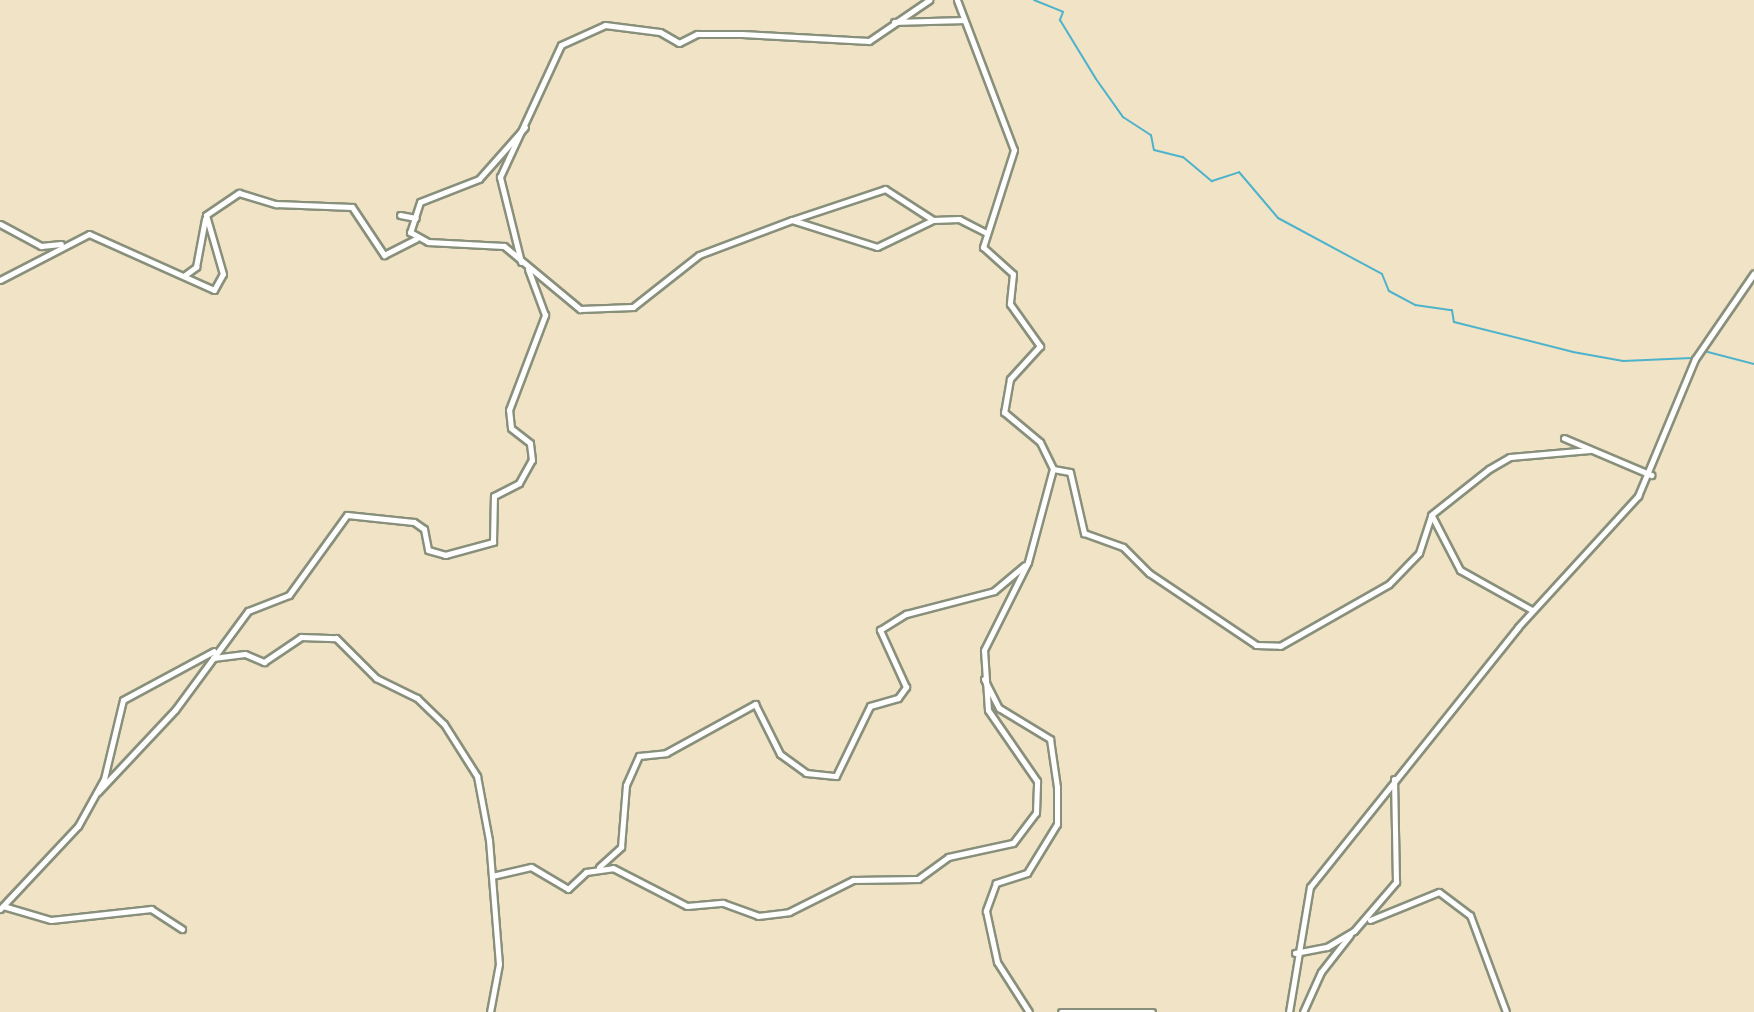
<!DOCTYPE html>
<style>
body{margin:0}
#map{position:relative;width:1754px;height:1012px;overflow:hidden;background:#f1e3c5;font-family:"Libre Bodoni",serif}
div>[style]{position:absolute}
.stream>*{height:2px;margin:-1px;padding:0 1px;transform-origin:1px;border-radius:1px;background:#4db3cc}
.roads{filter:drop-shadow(2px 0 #88907c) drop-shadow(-2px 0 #88907c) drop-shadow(0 2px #88907c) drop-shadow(0 -2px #88907c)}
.minor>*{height:5px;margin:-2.5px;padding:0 2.5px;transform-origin:2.5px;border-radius:2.5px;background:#fff}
span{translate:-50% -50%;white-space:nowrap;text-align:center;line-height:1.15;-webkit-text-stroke:8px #fbf7ec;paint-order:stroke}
</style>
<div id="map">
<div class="stream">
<div style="left:1034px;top:0;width:31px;rotate:22deg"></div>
<div style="left:1063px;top:12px;width:9px;rotate:111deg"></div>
<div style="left:1060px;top:20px;width:69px;rotate:58.6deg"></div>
<div style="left:1096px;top:79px;width:47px;rotate:54.6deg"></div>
<div style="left:1123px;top:117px;width:33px;rotate:33deg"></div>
<div style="left:1151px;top:135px;width:15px;rotate:79deg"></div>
<div style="left:1154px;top:150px;width:30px;rotate:14deg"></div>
<div style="left:1183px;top:157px;width:38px;rotate:40deg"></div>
<div style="left:1212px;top:181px;width:28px;rotate:-18deg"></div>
<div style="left:1239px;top:172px;width:60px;rotate:49.7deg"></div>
<div style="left:1278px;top:218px;width:118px;rotate:28.3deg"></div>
<div style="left:1382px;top:274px;width:18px;rotate:68deg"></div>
<div style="left:1389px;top:291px;width:30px;rotate:28deg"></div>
<div style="left:1415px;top:305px;width:37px;rotate:8deg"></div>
<div style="left:1452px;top:310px;width:12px;rotate:81deg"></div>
<div style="left:1454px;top:322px;width:123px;rotate:14.1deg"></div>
<div style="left:1573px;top:352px;width:51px;rotate:10.2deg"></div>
<div style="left:1623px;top:361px;width:69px;rotate:-2.5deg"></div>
<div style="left:1704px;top:351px;width:52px;rotate:14.6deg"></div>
</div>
<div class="roads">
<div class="minor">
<div style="left:957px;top:0;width:160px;rotate:69.2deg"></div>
<div style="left:1014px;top:150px;width:102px;rotate:107.7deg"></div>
<div style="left:983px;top:247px;width:40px;rotate:42deg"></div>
<div style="left:1013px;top:274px;width:30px;rotate:96deg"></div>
<div style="left:1010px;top:304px;width:52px;rotate:54.5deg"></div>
<div style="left:1040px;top:346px;width:45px;rotate:132.3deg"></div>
<div style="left:1010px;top:379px;width:34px;rotate:100deg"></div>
<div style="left:1004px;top:412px;width:47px;rotate:39.8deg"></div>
<div style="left:1040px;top:442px;width:30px;rotate:64deg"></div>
<div style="left:1053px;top:469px;width:17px;rotate:10deg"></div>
<div style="left:1070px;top:472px;width:63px;rotate:77.1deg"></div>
<div style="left:1084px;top:533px;width:41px;rotate:19.7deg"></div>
<div style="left:1123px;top:547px;width:37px;rotate:45deg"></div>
<div style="left:1149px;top:573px;width:129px;rotate:33.9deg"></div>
<div style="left:1256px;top:645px;width:24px;rotate:2deg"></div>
<div style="left:1280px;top:646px;width:125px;rotate:-29.6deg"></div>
<div style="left:1389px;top:584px;width:43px;rotate:-45.9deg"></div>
<div style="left:1419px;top:553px;width:40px;rotate:-72deg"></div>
<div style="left:1431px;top:515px;width:74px;rotate:-38.4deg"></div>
<div style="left:1489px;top:469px;width:24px;rotate:-30deg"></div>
<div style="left:1510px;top:457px;width:80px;rotate:-5deg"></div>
<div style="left:894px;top:22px;width:70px;rotate:-1.6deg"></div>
<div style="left:525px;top:127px;width:69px;rotate:131.5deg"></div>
<div style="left:479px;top:179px;width:63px;rotate:158.7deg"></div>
<div style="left:420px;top:202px;width:32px;rotate:108deg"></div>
<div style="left:410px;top:232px;width:21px;rotate:29deg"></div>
<div style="left:428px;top:242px;width:76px;rotate:3deg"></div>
<div style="left:504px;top:246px;width:99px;rotate:39.7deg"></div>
<div style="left:580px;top:309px;width:53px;rotate:-2.2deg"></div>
<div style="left:633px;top:307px;width:84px;rotate:-38.2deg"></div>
<div style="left:699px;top:255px;width:99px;rotate:-20.6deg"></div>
<div style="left:792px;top:220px;width:89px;rotate:17.6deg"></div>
<div style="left:877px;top:247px;width:62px;rotate:-25.7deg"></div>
<div style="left:933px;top:220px;width:26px;rotate:-2deg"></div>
<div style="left:959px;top:219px;width:30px;rotate:27deg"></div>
<div style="left:400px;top:215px;width:16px;rotate:11deg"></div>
<div style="left:792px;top:220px;width:98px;rotate:-18.4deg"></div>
<div style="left:885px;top:189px;width:57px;rotate:32.9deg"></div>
<div style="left:0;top:224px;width:47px;rotate:28.2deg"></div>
<div style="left:41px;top:246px;width:20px;rotate:-6deg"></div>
<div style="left:521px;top:262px;width:88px;rotate:-103.9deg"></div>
<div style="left:500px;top:177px;width:145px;rotate:-65.2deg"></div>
<div style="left:561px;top:45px;width:48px;rotate:-24.4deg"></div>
<div style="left:605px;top:25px;width:55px;rotate:7.3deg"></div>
<div style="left:660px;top:32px;width:22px;rotate:30deg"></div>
<div style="left:679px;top:43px;width:20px;rotate:-27deg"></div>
<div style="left:697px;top:34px;width:45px"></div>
<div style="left:742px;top:34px;width:127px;rotate:3.2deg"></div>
<div style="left:869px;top:41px;width:73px;rotate:-34.3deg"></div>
<div style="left:185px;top:275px;width:14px;rotate:-36deg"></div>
<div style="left:196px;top:267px;width:49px;rotate:-79.4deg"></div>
<div style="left:0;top:280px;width:100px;rotate:-27.3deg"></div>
<div style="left:89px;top:234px;width:137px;rotate:24.1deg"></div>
<div style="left:214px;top:290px;width:18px;rotate:-61deg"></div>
<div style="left:223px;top:274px;width:61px;rotate:-106.1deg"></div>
<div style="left:206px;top:215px;width:40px;rotate:-34deg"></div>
<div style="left:239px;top:193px;width:39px;rotate:17deg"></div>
<div style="left:276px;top:204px;width:76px;rotate:2.3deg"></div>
<div style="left:352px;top:207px;width:58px;rotate:56.3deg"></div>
<div style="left:384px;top:255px;width:36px;rotate:-27deg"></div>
<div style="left:1564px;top:438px;width:95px;rotate:23deg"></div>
<div style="left:1432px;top:516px;width:61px;rotate:62.6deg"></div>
<div style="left:1460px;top:570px;width:82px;rotate:29.1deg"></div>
<div style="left:213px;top:658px;width:32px;rotate:-7deg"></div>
<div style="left:245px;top:654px;width:21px;rotate:23deg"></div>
<div style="left:264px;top:662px;width:45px;rotate:-34deg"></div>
<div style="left:301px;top:637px;width:35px;rotate:2deg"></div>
<div style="left:336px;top:638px;width:57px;rotate:45deg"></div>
<div style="left:376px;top:678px;width:46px;rotate:26deg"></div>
<div style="left:417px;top:698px;width:37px;rotate:44deg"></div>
<div style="left:444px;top:724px;width:62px;rotate:57.6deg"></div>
<div style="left:477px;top:776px;width:65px;rotate:79.4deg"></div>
<div style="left:489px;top:840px;width:124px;rotate:85.4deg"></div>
<div style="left:499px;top:964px;width:49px;rotate:100.6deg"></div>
<div style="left:984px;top:679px;width:33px;rotate:63deg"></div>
<div style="left:999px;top:708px;width:60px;rotate:31.3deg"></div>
<div style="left:1050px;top:739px;width:49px;rotate:81.7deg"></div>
<div style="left:1057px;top:787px;width:37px;rotate:90deg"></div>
<div style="left:1057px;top:824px;width:57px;rotate:121.5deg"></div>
<div style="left:1027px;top:873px;width:33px;rotate:162deg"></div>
<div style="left:996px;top:883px;width:30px;rotate:110deg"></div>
<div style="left:986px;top:911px;width:52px;rotate:77.8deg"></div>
<div style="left:997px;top:962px;width:59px;rotate:57.4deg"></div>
<div style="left:98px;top:792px;width:112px;rotate:-46.8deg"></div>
<div style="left:175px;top:710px;width:123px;rotate:-53.6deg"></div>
<div style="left:248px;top:611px;width:44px;rotate:-21.3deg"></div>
<div style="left:289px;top:595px;width:99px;rotate:-54.1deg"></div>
<div style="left:347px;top:515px;width:67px;rotate:6deg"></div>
<div style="left:414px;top:522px;width:12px;rotate:35deg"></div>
<div style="left:424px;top:529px;width:21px;rotate:79deg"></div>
<div style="left:428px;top:550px;width:18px;rotate:16deg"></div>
<div style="left:445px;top:555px;width:50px;rotate:-15.2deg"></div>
<div style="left:493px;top:542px;width:46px;rotate:-88.8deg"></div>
<div style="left:494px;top:496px;width:28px;rotate:-27deg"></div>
<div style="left:519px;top:483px;width:26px;rotate:-61deg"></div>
<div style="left:532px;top:460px;width:17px;rotate:-97deg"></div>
<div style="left:530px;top:443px;width:24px;rotate:-142deg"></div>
<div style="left:511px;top:428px;width:18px;rotate:-96deg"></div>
<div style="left:509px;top:410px;width:102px;rotate:-69.2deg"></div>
<div style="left:545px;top:315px;width:49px;rotate:-110.3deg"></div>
<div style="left:599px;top:867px;width:30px;rotate:-42deg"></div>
<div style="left:621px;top:847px;width:62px;rotate:-85.4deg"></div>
<div style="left:626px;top:785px;width:32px;rotate:-66deg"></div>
<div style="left:639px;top:756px;width:27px;rotate:-6deg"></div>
<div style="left:666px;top:753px;width:102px;rotate:-28.8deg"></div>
<div style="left:755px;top:704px;width:56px;rotate:63.4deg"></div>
<div style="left:780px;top:754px;width:32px;rotate:36deg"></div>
<div style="left:806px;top:773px;width:30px;rotate:6deg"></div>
<div style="left:836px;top:776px;width:78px;rotate:-64.1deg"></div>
<div style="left:870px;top:706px;width:29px;rotate:-16deg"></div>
<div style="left:898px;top:698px;width:14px;rotate:-54deg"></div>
<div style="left:906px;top:687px;width:63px;rotate:-114.5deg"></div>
<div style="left:880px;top:630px;width:31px;rotate:-32deg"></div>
<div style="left:906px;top:614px;width:91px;rotate:-14.6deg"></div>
<div style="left:994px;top:591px;width:40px;rotate:-40deg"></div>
<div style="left:492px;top:876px;width:40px;rotate:-13deg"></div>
<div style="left:531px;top:867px;width:43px;rotate:30.7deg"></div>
<div style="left:568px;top:889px;width:25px;rotate:-43deg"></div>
<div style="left:586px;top:872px;width:27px;rotate:-8deg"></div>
<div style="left:613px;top:868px;width:83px;rotate:27.2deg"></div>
<div style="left:687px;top:906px;width:36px;rotate:-5deg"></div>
<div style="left:723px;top:903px;width:37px;rotate:20deg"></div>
<div style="left:758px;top:916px;width:31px;rotate:-7deg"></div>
<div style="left:789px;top:912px;width:72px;rotate:-26.6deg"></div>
<div style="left:853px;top:880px;width:65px;rotate:-0.9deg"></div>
<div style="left:918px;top:879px;width:37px;rotate:-36deg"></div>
<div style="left:948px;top:857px;width:66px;rotate:-12.2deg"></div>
<div style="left:1013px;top:843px;width:38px;rotate:-53deg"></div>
<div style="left:1036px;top:813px;width:32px;rotate:-88deg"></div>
<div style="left:1037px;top:781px;width:86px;rotate:-124.6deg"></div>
<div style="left:988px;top:710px;width:60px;rotate:-93.8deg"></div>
<div style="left:984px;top:650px;width:98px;rotate:-63.4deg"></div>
<div style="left:1028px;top:562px;width:96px;rotate:-75deg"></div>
<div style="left:3px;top:906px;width:50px;rotate:16.3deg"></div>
<div style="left:51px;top:920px;width:101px;rotate:-6.3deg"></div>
<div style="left:151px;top:909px;width:37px;rotate:33deg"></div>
<div style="left:0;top:909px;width:114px;rotate:-46.8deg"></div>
<div style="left:78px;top:826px;width:54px;rotate:-61deg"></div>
<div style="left:104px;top:779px;width:81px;rotate:-76.5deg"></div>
<div style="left:123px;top:700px;width:103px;rotate:-28.3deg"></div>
<div style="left:1370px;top:920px;width:74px;rotate:-22.1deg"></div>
<div style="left:1439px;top:892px;width:39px;rotate:37deg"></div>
<div style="left:1470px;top:915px;width:103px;rotate:69.6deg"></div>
<div style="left:1295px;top:953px;width:33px;rotate:-11deg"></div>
<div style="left:1327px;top:947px;width:31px;rotate:-31deg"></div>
<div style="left:1354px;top:931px;width:65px;rotate:-49.4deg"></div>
<div style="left:1396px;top:882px;width:103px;rotate:-91.1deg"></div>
<div style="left:1061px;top:1012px;width:91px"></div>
<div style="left:1289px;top:1012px;width:127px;rotate:-80.5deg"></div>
<div style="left:1310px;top:887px;width:333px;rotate:-51.3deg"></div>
<div style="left:1518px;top:627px;width:178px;rotate:-47.5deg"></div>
<div style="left:1638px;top:496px;width:148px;rotate:-67.4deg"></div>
<div style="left:1695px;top:359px;width:104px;rotate:-55.5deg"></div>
<div style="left:1303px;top:1012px;width:44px;rotate:-65.8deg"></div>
<div style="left:1321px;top:972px;width:47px;rotate:-51.9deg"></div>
</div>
</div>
</div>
